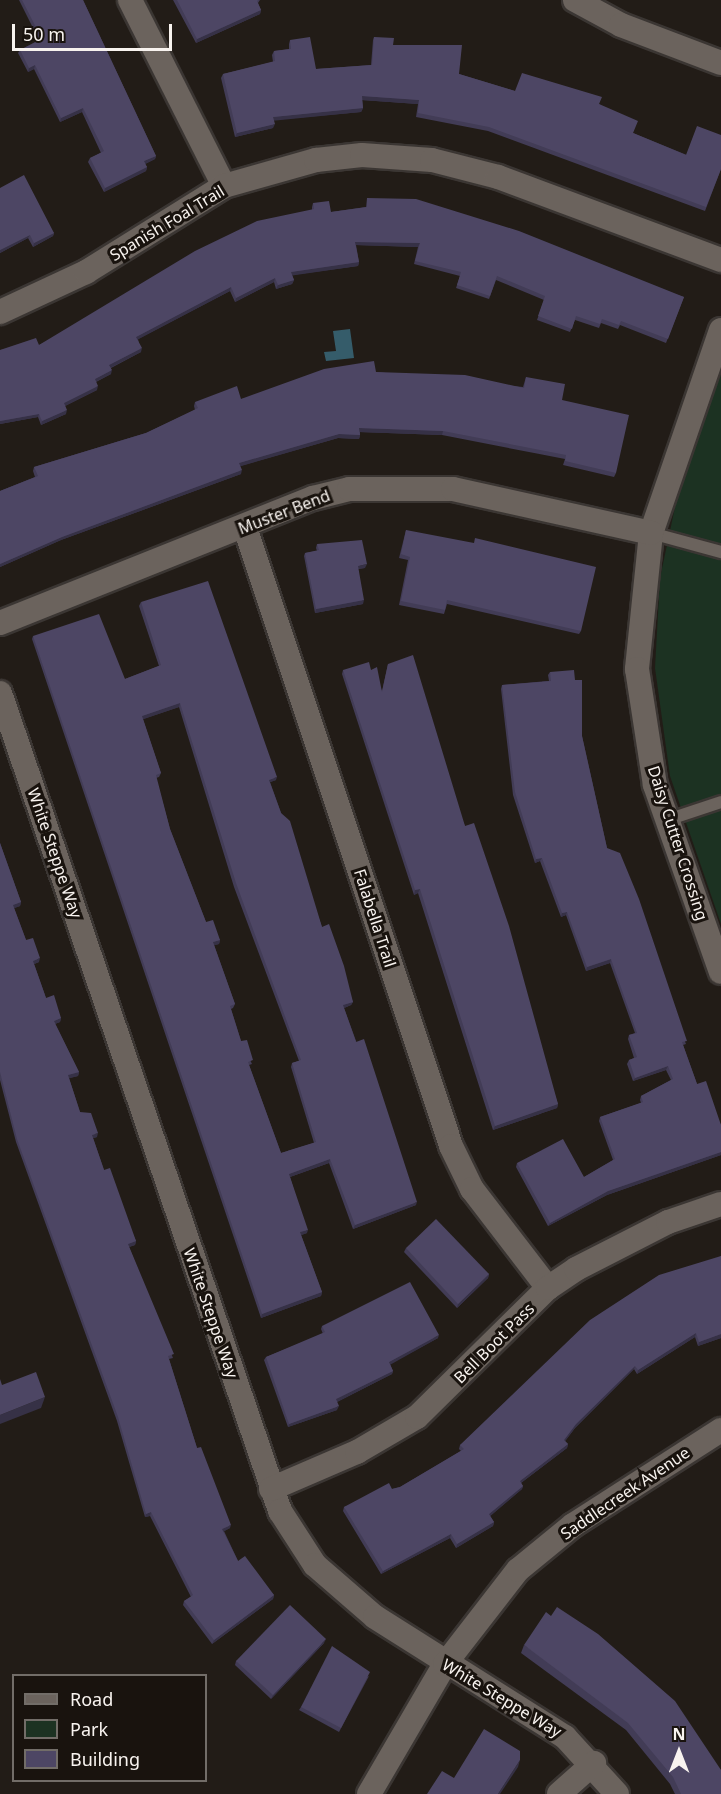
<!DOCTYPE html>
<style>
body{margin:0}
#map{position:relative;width:721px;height:1794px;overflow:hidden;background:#221c17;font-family:"Noto Sans",sans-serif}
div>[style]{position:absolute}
.green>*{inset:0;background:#1c3222}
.water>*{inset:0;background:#355c6a}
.roads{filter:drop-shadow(2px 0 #3b3633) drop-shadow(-2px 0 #3b3633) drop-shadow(0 2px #3b3633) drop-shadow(0 -2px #3b3633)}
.service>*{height:12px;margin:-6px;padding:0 6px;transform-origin:6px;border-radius:6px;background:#6b635d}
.minor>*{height:24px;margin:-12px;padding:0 12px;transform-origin:12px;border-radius:12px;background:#6b635d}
.wall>*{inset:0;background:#423c56}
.shaded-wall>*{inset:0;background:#363146}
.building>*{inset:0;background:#4d4664}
span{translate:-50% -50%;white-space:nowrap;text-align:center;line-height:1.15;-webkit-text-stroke:6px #19130e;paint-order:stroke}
.street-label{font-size:16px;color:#f8f3ef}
.legend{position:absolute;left:12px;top:1674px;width:195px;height:108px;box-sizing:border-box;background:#19130e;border:2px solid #726d68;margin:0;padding:8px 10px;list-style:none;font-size:18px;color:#f8f3ef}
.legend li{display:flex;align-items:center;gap:12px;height:30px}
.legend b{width:30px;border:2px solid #726d68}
.north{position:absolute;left:649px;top:1722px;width:60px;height:60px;-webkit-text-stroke:4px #19130e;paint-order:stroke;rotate:0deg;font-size:16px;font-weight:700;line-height:24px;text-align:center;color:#f8f3ef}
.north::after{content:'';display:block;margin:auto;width:21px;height:27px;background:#f8f3ef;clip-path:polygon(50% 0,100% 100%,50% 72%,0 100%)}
.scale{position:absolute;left:12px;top:24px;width:160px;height:27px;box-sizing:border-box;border:3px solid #f8f3ef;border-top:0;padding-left:8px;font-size:18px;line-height:21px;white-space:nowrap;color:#f8f3ef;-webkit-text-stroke:4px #19130e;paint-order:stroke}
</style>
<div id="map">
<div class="green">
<div style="clip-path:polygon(721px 373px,721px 924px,670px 776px,655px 668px,660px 578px,678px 493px)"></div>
</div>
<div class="water">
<div style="clip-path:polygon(350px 329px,354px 358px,326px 361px,324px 352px,336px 351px,333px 331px)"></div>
</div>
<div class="roads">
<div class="service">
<div style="left:651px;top:533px;width:73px;rotate:15.2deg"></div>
<div style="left:667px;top:820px;width:57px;rotate:-18.4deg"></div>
</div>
<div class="minor">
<div style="left:130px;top:0;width:208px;rotate:63.2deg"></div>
<div style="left:575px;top:0;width:52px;rotate:28.5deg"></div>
<div style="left:621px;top:25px;width:107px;rotate:20.8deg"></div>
<div style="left:0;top:312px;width:95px;rotate:-24.9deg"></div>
<div style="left:86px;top:272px;width:163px;rotate:-31.9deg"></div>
<div style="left:224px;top:186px;width:96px;rotate:-15.8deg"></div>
<div style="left:316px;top:160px;width:46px;rotate:-6.2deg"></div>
<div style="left:362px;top:155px;width:70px;rotate:4.1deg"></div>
<div style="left:432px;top:160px;width:68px;rotate:14.4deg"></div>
<div style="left:498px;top:177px;width:238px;rotate:20.4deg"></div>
<div style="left:721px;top:330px;width:215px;rotate:109deg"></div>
<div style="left:651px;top:533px;width:137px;rotate:95.9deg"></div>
<div style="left:637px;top:669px;width:117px;rotate:81.2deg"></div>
<div style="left:655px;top:785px;width:198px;rotate:70.6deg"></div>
<div style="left:245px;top:527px;width:652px;rotate:71.59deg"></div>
<div style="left:451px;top:1146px;width:48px;rotate:64deg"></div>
<div style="left:472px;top:1189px;width:125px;rotate:52.5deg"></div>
<div style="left:0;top:623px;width:337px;rotate:-21.8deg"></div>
<div style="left:313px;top:498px;width:37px;rotate:-14deg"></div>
<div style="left:349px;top:489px;width:104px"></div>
<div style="left:453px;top:489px;width:203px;rotate:12.5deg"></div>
<div style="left:0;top:693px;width:865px;rotate:71.1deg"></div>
<div style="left:280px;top:1511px;width:64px;rotate:57.1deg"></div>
<div style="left:315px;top:1565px;width:79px;rotate:40.9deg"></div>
<div style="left:375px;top:1617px;width:225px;rotate:32.3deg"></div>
<div style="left:565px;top:1737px;width:77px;rotate:47.6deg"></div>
<div style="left:271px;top:1489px;width:94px;rotate:-23.3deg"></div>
<div style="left:357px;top:1452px;width:69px;rotate:-30.3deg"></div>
<div style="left:417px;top:1417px;width:184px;rotate:-44.6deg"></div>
<div style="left:548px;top:1288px;width:34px;rotate:-34deg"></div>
<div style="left:576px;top:1269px;width:103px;rotate:-27.1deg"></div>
<div style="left:668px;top:1222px;width:56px;rotate:-18.8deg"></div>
<div style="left:369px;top:1794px;width:151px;rotate:-59.7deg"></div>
<div style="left:445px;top:1664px;width:119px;rotate:-52.2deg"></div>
<div style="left:518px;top:1570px;width:71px;rotate:-39.3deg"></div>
<div style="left:573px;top:1525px;width:176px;rotate:-32.7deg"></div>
<div style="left:559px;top:1794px;width:47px;rotate:-41.5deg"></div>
</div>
</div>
<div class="wall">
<div style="clip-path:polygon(19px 0,83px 0,156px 156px,155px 159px,145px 164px,147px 167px,146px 171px,104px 192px,88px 162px,90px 158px,101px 153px,82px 112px,60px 122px,34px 69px,28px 72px,18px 53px,20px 50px,39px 40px)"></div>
<div style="clip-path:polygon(173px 0,260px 0,258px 3px,261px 10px,260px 14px,196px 43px)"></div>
<div style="clip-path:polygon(374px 37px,459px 74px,515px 91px,599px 104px,633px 133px,721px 169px,705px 211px,488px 131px,416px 117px,418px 104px,362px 100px,363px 108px,361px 112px,274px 120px,273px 128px,235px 137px,221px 78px,223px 74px,273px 62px,272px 55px,274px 51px,289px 49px,289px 44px,290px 40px,316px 69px,371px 65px,373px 40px)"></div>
<div style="clip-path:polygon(0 188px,54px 233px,53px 236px,33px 247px,28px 238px,0 253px)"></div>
<div style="clip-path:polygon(367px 198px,684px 297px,666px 343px,620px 325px,618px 329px,601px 323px,599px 328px,575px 320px,570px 332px,537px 320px,544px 300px,496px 280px,489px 299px,456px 288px,460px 276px,414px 264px,418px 247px,356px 245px,359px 262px,358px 266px,292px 275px,294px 280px,292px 284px,276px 289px,274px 282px,235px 302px,230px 291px,138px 339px,141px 352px,111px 368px,111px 374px,96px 382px,97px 390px,65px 406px,66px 414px,41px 425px,38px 417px,0 424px,0 350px,39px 345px,312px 210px,312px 207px,313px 203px,331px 212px,366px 207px)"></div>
<div style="clip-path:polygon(376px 372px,523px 387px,526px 377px,562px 400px,616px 473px,614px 477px,563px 465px,565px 459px,442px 435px,360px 432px,360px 435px,359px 439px,338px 438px,240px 466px,241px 474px,61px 540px,0 567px,0 491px,35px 477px,33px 471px,34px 467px,146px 433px,195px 410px,194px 406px,195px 402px,241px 399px)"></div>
<div style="clip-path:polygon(406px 530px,581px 631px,579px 634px,447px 604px,444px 614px,399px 605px,408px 560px,399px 558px)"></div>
<div style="clip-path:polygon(317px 544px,365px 568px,358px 569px,363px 604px,315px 613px,304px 556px,305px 553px,317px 551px,316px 548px)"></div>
<div style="clip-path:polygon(evenodd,141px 602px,276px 780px,270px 782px,322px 927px,353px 1002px,351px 1005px,344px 1008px,416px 1205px,353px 1229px,329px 1163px,290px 1177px,307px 1233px,301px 1235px,322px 1292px,321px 1296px,261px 1318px,32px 639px,33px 636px,125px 679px,159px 666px,139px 606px,141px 602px,179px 707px,234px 887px,299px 1061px,292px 1063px,291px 1067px,314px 1143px,281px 1153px,249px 1065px,252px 1064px,241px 1041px,231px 1009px,233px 1008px,235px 1004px,214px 945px,219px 944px,220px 940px,206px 922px,170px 829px,156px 778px,159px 777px,161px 773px,143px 719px,179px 707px)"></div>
<div style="clip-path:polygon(388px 664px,465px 826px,558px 1104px,557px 1108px,493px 1130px,418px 893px,414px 895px,342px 674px,343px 670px,371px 670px,382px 691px)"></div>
<div style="clip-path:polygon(550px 672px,582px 736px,607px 848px,686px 1044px,683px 1045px,697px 1084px,721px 1125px,721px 1155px,607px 1195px,548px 1226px,516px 1167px,517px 1163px,584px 1177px,613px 1160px,599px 1121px,600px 1117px,641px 1103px,640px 1100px,641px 1096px,671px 1080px,666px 1070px,633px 1081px,627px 1064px,629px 1060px,634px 1058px,628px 1039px,629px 1035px,635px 1033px,610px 963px,586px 971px,566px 915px,561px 917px,540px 861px,535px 863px,513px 795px,501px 689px,502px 685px,549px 681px,548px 675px)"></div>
<div style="clip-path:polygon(0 843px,21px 902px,20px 906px,14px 908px,26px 940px,39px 962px,34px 964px,46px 998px,61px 1018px,60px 1022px,55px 1024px,79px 1072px,78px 1076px,69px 1078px,80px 1112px,97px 1137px,93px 1138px,104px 1170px,136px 1241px,135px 1245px,129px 1247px,173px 1358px,169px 1359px,197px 1448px,230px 1528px,224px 1531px,238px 1561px,274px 1595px,273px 1599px,212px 1644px,183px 1605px,184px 1601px,191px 1597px,150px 1516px,145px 1517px,117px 1421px,16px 1142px,0 1080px)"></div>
<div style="clip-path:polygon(406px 1248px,489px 1274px,488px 1278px,457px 1308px,404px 1252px)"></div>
<div style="clip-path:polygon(721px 1256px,721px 1338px,698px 1346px,695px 1337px,637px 1374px,634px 1369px,575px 1428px,565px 1441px,568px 1444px,567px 1448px,521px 1483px,523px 1486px,522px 1489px,490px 1516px,494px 1522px,493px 1526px,456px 1548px,450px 1538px,381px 1574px,343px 1511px,344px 1507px,392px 1489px,400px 1487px,461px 1451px,459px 1449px,460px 1445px)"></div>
<div style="clip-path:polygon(322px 1326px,438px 1338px,390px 1364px,393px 1371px,392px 1374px,337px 1402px,337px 1410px,288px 1427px,264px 1360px,266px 1357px,323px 1334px,321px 1329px)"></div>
<div style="clip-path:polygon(324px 1643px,271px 1699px,235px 1665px,236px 1661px)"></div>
<div style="clip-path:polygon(524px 1645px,721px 1770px,721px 1794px,675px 1794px,670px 1784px,626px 1730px,521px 1653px)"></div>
<div style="clip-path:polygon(369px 1676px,339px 1732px,299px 1710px,301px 1707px)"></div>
</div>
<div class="shaded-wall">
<div style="clip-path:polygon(261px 10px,260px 14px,196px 43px,197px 39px)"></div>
<div style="clip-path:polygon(35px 65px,34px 69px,28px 72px,29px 68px)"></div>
<div style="clip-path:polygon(362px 96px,419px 100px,418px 104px,361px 100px)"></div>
<div style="clip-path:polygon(83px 108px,82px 112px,60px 122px,61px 118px)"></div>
<div style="clip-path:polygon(363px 108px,361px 112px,271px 121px,273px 117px)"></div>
<div style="clip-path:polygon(275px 124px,273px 128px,235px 137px,237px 133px)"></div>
<div style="clip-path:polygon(156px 156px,155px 159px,143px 165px,144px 161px)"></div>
<div style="clip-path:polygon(147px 167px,146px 171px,104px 192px,105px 188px)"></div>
<div style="clip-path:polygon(54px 233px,53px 236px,33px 247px,34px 243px)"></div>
<div style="clip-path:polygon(30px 235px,28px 238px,0 253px,0 250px)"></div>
<div style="clip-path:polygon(355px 242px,420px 243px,418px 247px,354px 245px)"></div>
<div style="clip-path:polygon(359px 262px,358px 266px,289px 276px,291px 272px)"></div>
<div style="clip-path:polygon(275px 278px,274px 282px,235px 302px,236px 298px)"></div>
<div style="clip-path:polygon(294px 280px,292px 284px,276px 289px,278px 285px)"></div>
<div style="clip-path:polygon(231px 287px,230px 291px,135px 341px,136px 337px)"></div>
<div style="clip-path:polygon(142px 348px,141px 352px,108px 369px,109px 365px)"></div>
<div style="clip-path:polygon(112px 370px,111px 374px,93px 383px,95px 379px)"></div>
<div style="clip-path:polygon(98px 386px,97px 390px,63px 407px,64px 403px)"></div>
<div style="clip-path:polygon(67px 410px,66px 414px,41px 425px,42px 421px)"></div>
<div style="clip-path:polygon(39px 414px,38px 417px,0 424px,0 421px)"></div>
<div style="clip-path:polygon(359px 428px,443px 431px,442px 435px,358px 432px)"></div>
<div style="clip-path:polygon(339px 434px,360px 435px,359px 439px,338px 438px,238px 467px,239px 463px)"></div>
<div style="clip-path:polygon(242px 470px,241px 474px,61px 540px,0 567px,0 564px,62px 537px)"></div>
<div style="clip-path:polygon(367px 564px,365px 568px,356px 569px,358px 566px)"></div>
<div style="clip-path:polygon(364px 600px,363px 604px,315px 613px,316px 609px)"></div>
<div style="clip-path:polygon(180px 703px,179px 707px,141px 720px,142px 716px)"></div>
<div style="clip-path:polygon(277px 777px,276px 780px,268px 783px,269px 780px)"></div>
<div style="clip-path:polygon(542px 858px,540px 861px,535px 863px,536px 859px)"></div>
<div style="clip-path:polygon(420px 889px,418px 893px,414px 895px,415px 890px)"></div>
<div style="clip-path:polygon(21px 902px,20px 906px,12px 909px,13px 905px)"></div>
<div style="clip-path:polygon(567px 912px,566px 915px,561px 917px,562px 913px)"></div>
<div style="clip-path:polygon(220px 940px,219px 944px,212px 946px,213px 942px)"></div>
<div style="clip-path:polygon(40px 958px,39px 962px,32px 965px,33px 961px)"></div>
<div style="clip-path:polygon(611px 959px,610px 963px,586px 971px,587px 967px)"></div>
<div style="clip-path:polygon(353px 1002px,351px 1005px,342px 1009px,343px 1005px)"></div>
<div style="clip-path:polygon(61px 1018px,60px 1022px,52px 1025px,54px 1021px)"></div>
<div style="clip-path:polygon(668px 1066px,666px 1070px,633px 1081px,635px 1078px)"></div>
<div style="clip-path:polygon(79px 1072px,78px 1076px,67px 1079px,68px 1075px)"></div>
<div style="clip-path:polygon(558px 1104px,557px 1108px,493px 1130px,495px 1126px)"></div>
<div style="clip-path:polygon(98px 1133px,97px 1137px,90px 1139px,92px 1135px)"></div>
<div style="clip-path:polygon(721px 1152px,721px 1155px,607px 1195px,548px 1226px,550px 1223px,608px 1191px)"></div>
<div style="clip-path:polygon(330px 1159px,329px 1163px,287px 1178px,289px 1174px)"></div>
<div style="clip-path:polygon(417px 1202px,416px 1205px,353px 1229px,355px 1225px)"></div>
<div style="clip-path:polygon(308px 1230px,307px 1233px,299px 1236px,300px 1232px)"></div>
<div style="clip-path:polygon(136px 1241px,135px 1245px,126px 1248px,128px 1244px)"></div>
<div style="clip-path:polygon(489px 1274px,488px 1278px,457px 1308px,458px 1304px)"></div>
<div style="clip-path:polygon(322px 1292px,321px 1296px,261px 1318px,262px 1314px)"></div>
<div style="clip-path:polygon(696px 1333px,695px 1337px,637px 1374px,638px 1370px)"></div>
<div style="clip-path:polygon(721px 1334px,721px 1338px,698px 1346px,699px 1342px)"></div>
<div style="clip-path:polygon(439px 1335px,438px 1338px,388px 1366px,389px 1362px)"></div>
<div style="clip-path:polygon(635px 1366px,634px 1369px,575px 1428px,563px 1444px,564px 1440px,576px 1424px)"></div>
<div style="clip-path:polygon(393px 1371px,392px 1374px,335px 1403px,336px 1399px)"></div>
<div style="clip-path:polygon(45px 1397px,41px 1408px,0 1424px,0 1415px)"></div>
<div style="clip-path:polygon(339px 1406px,337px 1410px,288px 1427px,289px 1424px)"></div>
<div style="clip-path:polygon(568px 1444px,567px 1448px,518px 1485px,520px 1481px)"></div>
<div style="clip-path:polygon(523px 1486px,522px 1489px,488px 1518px,489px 1514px)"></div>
<div style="clip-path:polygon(151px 1512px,150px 1516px,145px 1517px,146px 1514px)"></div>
<div style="clip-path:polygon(494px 1522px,493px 1526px,456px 1548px,457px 1544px)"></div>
<div style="clip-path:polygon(231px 1525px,230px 1528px,221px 1533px,222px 1529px)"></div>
<div style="clip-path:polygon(451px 1534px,450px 1538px,381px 1574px,383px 1571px)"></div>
<div style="clip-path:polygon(274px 1595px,273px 1599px,212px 1644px,214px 1640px)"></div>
<div style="clip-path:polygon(326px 1639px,324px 1643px,271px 1699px,273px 1695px)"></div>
<div style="clip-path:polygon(520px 1760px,518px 1767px,500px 1794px,498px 1794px)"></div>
</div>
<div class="building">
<div style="clip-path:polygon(22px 0,83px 0,156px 156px,144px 161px,147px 167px,105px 188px,90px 158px,104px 151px,83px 108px,61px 118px,35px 65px,29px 68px,20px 50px,42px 39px)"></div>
<div style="clip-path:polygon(177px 0,258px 0,257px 1px,261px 10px,197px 39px)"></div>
<div style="clip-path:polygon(310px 37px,316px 69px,372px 65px,374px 37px,394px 38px,393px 45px,462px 45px,459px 74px,515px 91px,522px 73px,602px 97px,599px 104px,638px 121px,633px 133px,686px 155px,697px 126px,721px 135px,721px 169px,706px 207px,489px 127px,418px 113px,419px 100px,362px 96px,363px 108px,273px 117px,275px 124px,237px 133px,223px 74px,275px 61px,274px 51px,291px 49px,290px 40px)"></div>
<div style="clip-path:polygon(24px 175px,54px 233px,34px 243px,30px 235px,0 250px,0 188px)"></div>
<div style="clip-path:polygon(367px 198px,416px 199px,519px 231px,684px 297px,668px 339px,621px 321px,619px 325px,602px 319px,600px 324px,576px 316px,572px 329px,538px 316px,545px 296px,497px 276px,490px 296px,457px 285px,461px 272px,415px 261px,420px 243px,355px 242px,359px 262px,291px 272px,294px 280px,278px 285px,275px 278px,236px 298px,231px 287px,136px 337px,142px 348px,109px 365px,112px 370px,95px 379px,98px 386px,64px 403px,67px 410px,42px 421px,39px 414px,0 421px,0 350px,36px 338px,39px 345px,195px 251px,257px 221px,314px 209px,313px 203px,329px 201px,331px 212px,367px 207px)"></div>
<div style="clip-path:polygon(374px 361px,376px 372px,465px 375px,524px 388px,526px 377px,565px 384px,562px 400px,629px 415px,616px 473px,565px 461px,566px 455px,443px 431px,359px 428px,360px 435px,339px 434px,239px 463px,242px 470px,62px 537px,0 564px,0 491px,38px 476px,34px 467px,146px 433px,198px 408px,195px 402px,237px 386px,241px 399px,324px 369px)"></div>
<div style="clip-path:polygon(406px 530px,474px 543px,475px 538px,596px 567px,581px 631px,447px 600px,445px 610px,401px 601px,410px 557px,401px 554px)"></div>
<div style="clip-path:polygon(362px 540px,367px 564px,358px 566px,364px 600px,316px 609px,305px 553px,319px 550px,317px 544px)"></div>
<div style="clip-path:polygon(evenodd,208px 581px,277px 777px,269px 780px,281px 813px,290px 821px,322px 927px,329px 924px,344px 966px,353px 1002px,343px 1005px,356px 1042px,364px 1039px,417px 1202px,355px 1225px,330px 1159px,289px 1174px,308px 1230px,300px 1232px,322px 1292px,262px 1314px,33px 636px,99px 614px,125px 679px,161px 665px,141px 602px,208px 581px,180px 703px,236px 883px,301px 1060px,292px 1063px,316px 1142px,281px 1153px,248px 1062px,253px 1060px,247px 1040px,241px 1041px,230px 1006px,235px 1004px,213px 942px,220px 940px,213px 920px,206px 922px,170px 829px,156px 775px,161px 773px,142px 716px,180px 703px)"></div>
<div style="clip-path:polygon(413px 655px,465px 826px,474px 823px,509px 926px,558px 1104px,495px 1126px,420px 889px,415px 890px,343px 670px,369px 662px,371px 670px,377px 667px,382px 692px,388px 664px)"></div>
<div style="clip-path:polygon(574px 670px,575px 680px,582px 680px,582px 736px,607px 848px,620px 853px,639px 899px,687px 1041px,682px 1042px,697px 1084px,706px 1081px,721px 1125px,721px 1152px,608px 1191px,550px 1223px,517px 1163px,563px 1139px,584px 1177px,615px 1159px,600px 1117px,643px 1102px,641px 1096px,673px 1079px,668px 1066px,635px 1078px,629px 1060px,637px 1057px,629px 1035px,637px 1033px,611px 959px,587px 967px,567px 912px,562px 913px,542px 858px,536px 859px,515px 792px,502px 685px,551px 681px,550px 672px)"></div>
<div style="clip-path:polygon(0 843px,21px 902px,13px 905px,26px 940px,33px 938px,40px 958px,33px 961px,46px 998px,54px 995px,61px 1018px,54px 1021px,79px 1072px,68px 1075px,80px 1112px,91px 1113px,98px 1133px,92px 1135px,104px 1170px,110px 1168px,136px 1241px,128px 1244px,174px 1354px,168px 1356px,197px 1448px,201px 1447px,231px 1525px,222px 1529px,238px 1561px,245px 1556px,274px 1595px,214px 1640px,184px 1601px,193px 1595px,151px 1512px,146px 1514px,118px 1417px,17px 1139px,0 1072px)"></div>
<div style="clip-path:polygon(436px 1219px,489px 1274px,458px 1304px,406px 1248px)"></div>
<div style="clip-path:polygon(721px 1256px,721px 1334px,699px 1342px,696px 1333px,638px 1370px,635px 1366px,576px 1424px,564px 1440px,568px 1444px,520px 1481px,523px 1486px,489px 1514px,494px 1522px,457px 1544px,451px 1534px,383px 1571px,344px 1507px,389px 1483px,392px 1489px,400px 1487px,464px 1449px,460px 1445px,590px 1320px,659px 1275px)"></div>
<div style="clip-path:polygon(410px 1282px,439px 1335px,389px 1362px,393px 1371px,336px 1399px,339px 1406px,289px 1424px,266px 1357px,325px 1332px,322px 1326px)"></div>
<div style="clip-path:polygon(36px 1372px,45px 1397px,0 1415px,0 1379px,2px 1385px)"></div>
<div style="clip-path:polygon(290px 1605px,326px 1639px,273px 1695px,236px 1661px)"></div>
<div style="clip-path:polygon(557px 1607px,598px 1634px,675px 1701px,721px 1770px,721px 1794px,681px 1794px,673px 1777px,628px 1723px,524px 1645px,546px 1612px,551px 1616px)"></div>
<div style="clip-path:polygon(332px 1646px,370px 1672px,341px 1728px,301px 1707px)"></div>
<div style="clip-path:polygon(484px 1729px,520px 1751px,520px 1760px,498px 1794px,427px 1794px,442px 1771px,454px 1778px)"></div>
</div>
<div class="street-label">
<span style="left:167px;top:223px;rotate:-31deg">Spanish Foal Trail</span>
<span style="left:284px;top:512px;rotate:-21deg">Muster Bend</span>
<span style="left:678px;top:843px;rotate:72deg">Daisy Cutter Crossing</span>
<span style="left:55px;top:853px;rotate:71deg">White Steppe Way</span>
<span style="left:375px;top:918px;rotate:72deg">Falabella Trail</span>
<span style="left:211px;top:1313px;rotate:71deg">White Steppe Way</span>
<span style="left:494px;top:1343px;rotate:-45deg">Bell Boot Pass</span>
<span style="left:625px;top:1493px;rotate:-34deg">Saddlecreek Avenue</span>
<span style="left:502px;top:1698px;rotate:31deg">White Steppe Way</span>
</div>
<ul class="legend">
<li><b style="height:8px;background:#6b635d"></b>Road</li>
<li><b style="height:16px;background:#1c3222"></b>Park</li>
<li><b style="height:16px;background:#4d4664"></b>Building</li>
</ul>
<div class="north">N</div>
<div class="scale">50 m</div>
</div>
